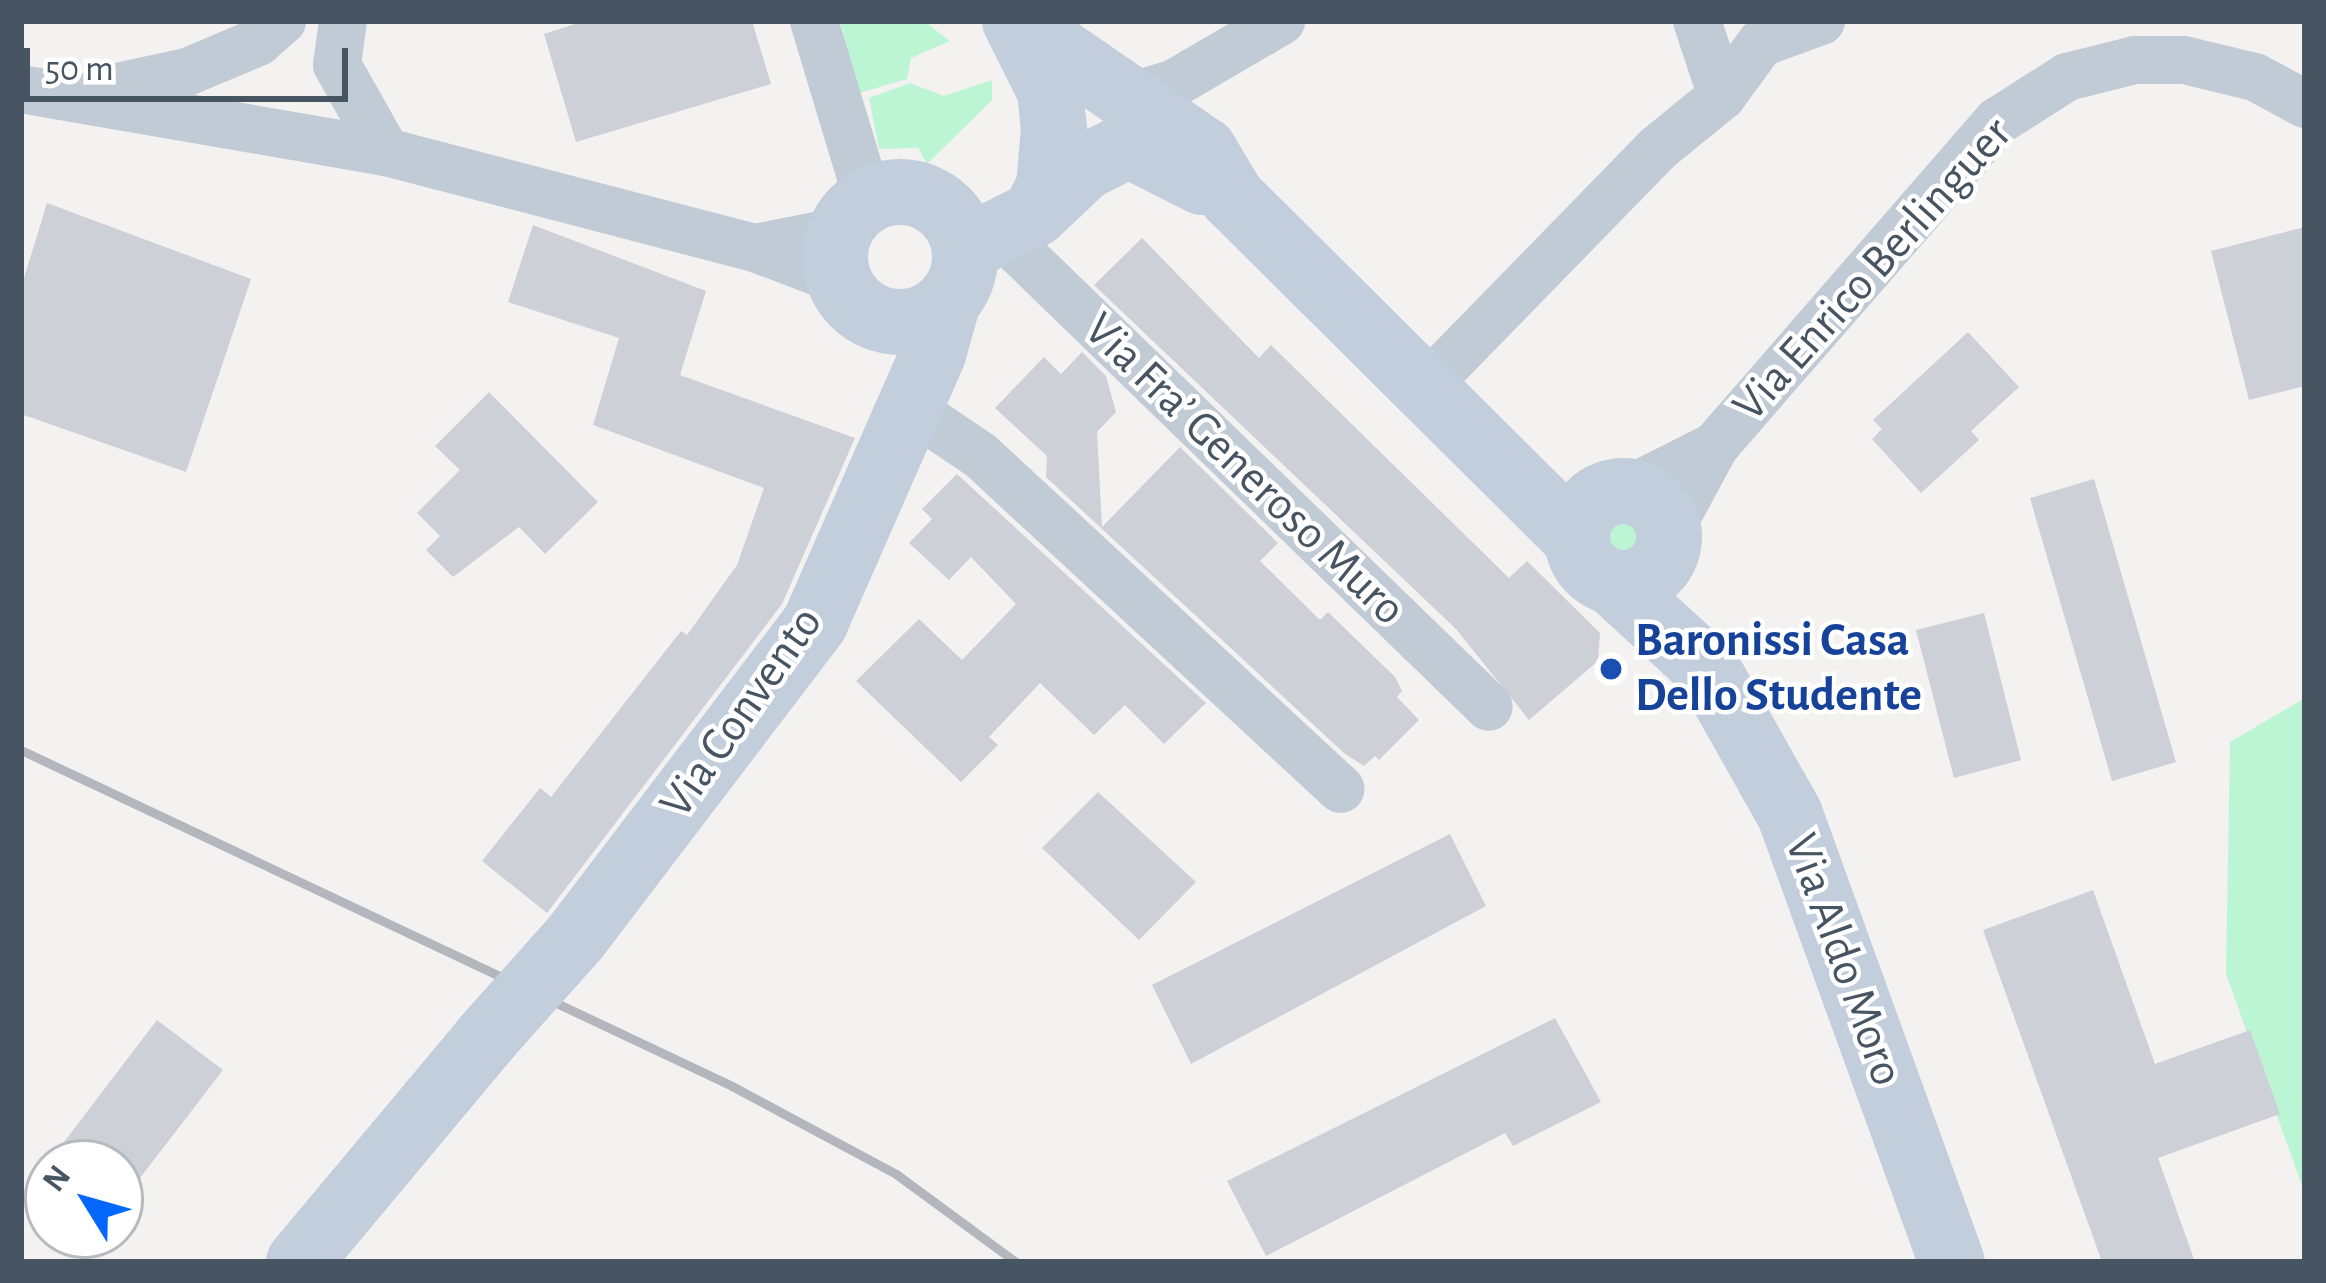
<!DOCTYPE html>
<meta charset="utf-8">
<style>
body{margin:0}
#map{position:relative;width:2326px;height:1283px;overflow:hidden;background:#f4f1f1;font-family:"Alegreya Sans",sans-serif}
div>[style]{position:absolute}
.green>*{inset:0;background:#bcf5d4}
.round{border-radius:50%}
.building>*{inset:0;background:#cdd0d7}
.street>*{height:48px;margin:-24px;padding:0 24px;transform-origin:24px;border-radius:24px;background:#c1cbd5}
.secondary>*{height:66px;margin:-33px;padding:0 33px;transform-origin:33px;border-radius:33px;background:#c2cedc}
.secondary>.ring{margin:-33px;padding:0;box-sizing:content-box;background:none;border:66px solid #c2cedc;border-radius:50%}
.rail>*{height:9px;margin:-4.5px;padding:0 4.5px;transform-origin:4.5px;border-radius:4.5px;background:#b3b6bd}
.secondary-bridge>*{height:66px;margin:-33px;padding:0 33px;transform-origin:33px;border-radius:33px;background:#c2cedc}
.dots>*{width:33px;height:33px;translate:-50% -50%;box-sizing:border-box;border:6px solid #fff;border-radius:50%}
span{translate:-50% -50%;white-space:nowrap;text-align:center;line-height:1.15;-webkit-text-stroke:9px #fff;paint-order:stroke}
.street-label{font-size:48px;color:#475462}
.transit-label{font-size:48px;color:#164399;font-weight:700}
.left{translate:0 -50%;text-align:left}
.frame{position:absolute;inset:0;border:24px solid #475462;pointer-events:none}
.north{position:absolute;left:24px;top:1139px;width:120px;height:120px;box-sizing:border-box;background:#fff;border:3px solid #b5bbc0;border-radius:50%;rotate:307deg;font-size:33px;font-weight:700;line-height:48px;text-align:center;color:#475462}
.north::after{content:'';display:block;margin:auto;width:42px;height:54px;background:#0367fc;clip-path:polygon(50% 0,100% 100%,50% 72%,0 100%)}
.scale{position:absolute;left:24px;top:48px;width:324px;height:54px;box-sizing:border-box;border:6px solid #475462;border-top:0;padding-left:15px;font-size:36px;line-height:42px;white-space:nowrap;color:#475462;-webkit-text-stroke:9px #fff;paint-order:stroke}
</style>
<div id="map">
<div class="green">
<div style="clip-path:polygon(840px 21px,924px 21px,950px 41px,911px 58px,907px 79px,859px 93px)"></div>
<div style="clip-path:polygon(992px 80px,992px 100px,927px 164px,918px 148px,879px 149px,869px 98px,910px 83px,944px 96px)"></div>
<div class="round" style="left:1600px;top:514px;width:50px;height:50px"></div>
<div style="clip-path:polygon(2305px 698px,2305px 1194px,2226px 974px,2230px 742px)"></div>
</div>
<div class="building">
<div style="clip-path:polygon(584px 21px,752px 21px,771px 84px,576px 142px,544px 34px)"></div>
<div style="clip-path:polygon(47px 203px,251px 279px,186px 472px,21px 414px,21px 288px)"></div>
<div style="clip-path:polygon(533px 225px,706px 291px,680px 375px,855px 438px,782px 604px,547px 913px,482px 861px,540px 788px,551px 797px,681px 631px,687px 635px,737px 565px,764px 488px,593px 425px,619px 338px,508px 302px)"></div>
<div style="clip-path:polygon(2305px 227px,2305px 386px,2249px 400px,2211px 251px)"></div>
<div style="clip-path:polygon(1142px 238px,1259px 358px,1271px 345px,1509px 578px,1527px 561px,1600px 633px,1598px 661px,1529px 720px,1456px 629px,1094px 285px)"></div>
<div style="clip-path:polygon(1968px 332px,2019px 387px,1971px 431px,1979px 440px,1921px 493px,1872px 439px,1882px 429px,1873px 420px)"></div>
<div style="clip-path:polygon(1082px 352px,1106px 376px,1116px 412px,1097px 432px,1102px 527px,1180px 447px,1278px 543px,1260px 561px,1320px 620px,1328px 612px,1395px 677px,1402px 691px,1397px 697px,1419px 720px,1379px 760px,1375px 756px,1364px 766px,1344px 753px,1046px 477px,1047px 456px,995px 408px,1044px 357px,1061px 374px)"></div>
<div style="clip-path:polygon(489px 392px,598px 502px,545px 554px,519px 527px,453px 577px,426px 550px,440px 536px,417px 513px,460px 470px,435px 446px)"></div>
<div style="clip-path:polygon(957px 474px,1206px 703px,1164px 744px,1125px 705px,1094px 735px,1040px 683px,989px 737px,998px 745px,961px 782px,856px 681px,919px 619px,962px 660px,1016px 604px,971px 557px,949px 580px,909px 543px,932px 519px,922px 509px)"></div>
<div style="clip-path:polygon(2094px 479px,2176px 762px,2112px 781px,2030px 498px)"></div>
<div style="clip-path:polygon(1984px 613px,2021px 760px,1954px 778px,1916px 630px)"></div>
<div style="clip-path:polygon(1098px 792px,1196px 882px,1139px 940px,1042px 848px)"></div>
<div style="clip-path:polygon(1450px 834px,1486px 906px,1191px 1064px,1152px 985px)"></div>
<div style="clip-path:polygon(2093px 890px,2155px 1064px,2250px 1030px,2280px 1114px,2158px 1158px,2195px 1262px,2102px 1262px,1983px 930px)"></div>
<div style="clip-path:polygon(1555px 1018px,1601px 1102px,1513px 1146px,1505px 1133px,1266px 1256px,1227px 1181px)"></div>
<div style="clip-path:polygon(157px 1020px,223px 1070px,120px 1204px,120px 1163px,48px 1163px)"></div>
</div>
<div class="street">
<div style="left:343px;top:21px;width:44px;rotate:97.8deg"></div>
<div style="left:337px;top:65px;width:100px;rotate:60.6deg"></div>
<div style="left:814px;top:21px;width:187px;rotate:73.2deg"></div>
<div style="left:1697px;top:21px;width:79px;rotate:71.6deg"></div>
<div style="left:21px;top:89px;width:370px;rotate:9.8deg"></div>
<div style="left:386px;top:152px;width:381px;rotate:14.6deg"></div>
<div style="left:755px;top:248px;width:90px;rotate:20.9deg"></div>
<div style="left:99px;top:91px;width:90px;rotate:-12.2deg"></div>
<div style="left:187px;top:72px;width:77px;rotate:-22.9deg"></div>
<div style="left:258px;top:42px;width:32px;rotate:-41deg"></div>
<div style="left:1134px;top:96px;width:43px;rotate:-17.6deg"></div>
<div style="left:1175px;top:83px;width:123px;rotate:-30.3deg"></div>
<div style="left:999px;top:232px;width:682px;rotate:44.11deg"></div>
<div style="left:755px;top:248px;width:88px;rotate:-11.2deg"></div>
<div style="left:1426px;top:386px;width:331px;rotate:-45.7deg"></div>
<div style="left:1657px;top:149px;width:84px;rotate:-39.2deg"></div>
<div style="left:1722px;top:96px;width:66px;rotate:-53.7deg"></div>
<div style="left:1761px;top:43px;width:64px;rotate:-20.1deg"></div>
<div style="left:907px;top:406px;width:89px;rotate:34deg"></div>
<div style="left:981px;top:456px;width:490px;rotate:42.8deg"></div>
<div style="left:1626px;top:491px;width:100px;rotate:-26.8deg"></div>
<div style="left:1669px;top:531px;width:97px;rotate:-61.6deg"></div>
<div style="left:1715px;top:446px;width:431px;rotate:-49deg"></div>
<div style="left:1998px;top:121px;width:82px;rotate:-32.5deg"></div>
<div style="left:2067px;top:77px;width:70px;rotate:-14deg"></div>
<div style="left:2135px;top:60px;width:49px"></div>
<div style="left:2184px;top:60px;width:73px;rotate:13.5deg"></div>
<div style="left:2255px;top:77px;width:57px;rotate:28.4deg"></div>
</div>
<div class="secondary">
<div style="left:1015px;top:21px;width:78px;rotate:63.4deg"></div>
<div style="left:1050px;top:91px;width:37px;rotate:84deg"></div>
<div style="left:1054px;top:128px;width:58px;rotate:94.9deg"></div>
<div style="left:1049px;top:186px;width:31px;rotate:117deg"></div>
<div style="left:1016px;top:21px;width:228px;rotate:34.5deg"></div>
<div style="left:1204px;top:150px;width:55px;rotate:59.2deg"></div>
<div style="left:1232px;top:197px;width:487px;rotate:44.8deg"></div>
<div class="ring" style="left:835px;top:192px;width:64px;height:64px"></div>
<div style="left:965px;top:249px;width:78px;rotate:-26.6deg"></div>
<div style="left:1035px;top:214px;width:69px;rotate:-43.2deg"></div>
<div style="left:1085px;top:167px;width:49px;rotate:-26.6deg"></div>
<div style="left:1129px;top:145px;width:82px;rotate:26.9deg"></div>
<div class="ring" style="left:1577px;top:491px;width:26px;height:26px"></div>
<div style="left:1612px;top:582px;width:132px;rotate:42.5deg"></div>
<div style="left:1709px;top:671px;width:165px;rotate:60.6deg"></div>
<div style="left:1790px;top:815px;width:475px;rotate:70.1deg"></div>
<div style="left:576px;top:937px;width:395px;rotate:-52.7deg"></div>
<div style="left:815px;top:623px;width:294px;rotate:-66.3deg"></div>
<div style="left:933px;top:354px;width:55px;rotate:-74.2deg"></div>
<div style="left:299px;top:1262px;width:292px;rotate:-50.1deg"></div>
</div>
<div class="rail">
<div style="left:21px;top:750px;width:786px;rotate:25.29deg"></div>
<div style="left:732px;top:1086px;width:186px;rotate:28.2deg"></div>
<div style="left:896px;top:1174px;width:149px;rotate:36.3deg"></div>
</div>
<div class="secondary-bridge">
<div style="left:486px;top:1038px;width:135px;rotate:-48.3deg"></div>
</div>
<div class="dots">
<div style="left:1611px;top:669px;background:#1a4fb4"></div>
</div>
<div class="street-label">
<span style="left:1873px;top:270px;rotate:-48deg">Via Enrico Berlinguer</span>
<span style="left:1244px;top:470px;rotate:44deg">Via Fra’ Generoso Muro</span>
<span style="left:742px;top:713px;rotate:-55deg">Via Convento</span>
<span style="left:1843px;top:960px;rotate:70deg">Via Aldo Moro</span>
</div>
<div class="transit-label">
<span class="left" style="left:1635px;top:669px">Baronissi Casa<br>Dello Studente</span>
</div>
<div class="frame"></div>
<div class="north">N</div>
<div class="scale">50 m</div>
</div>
